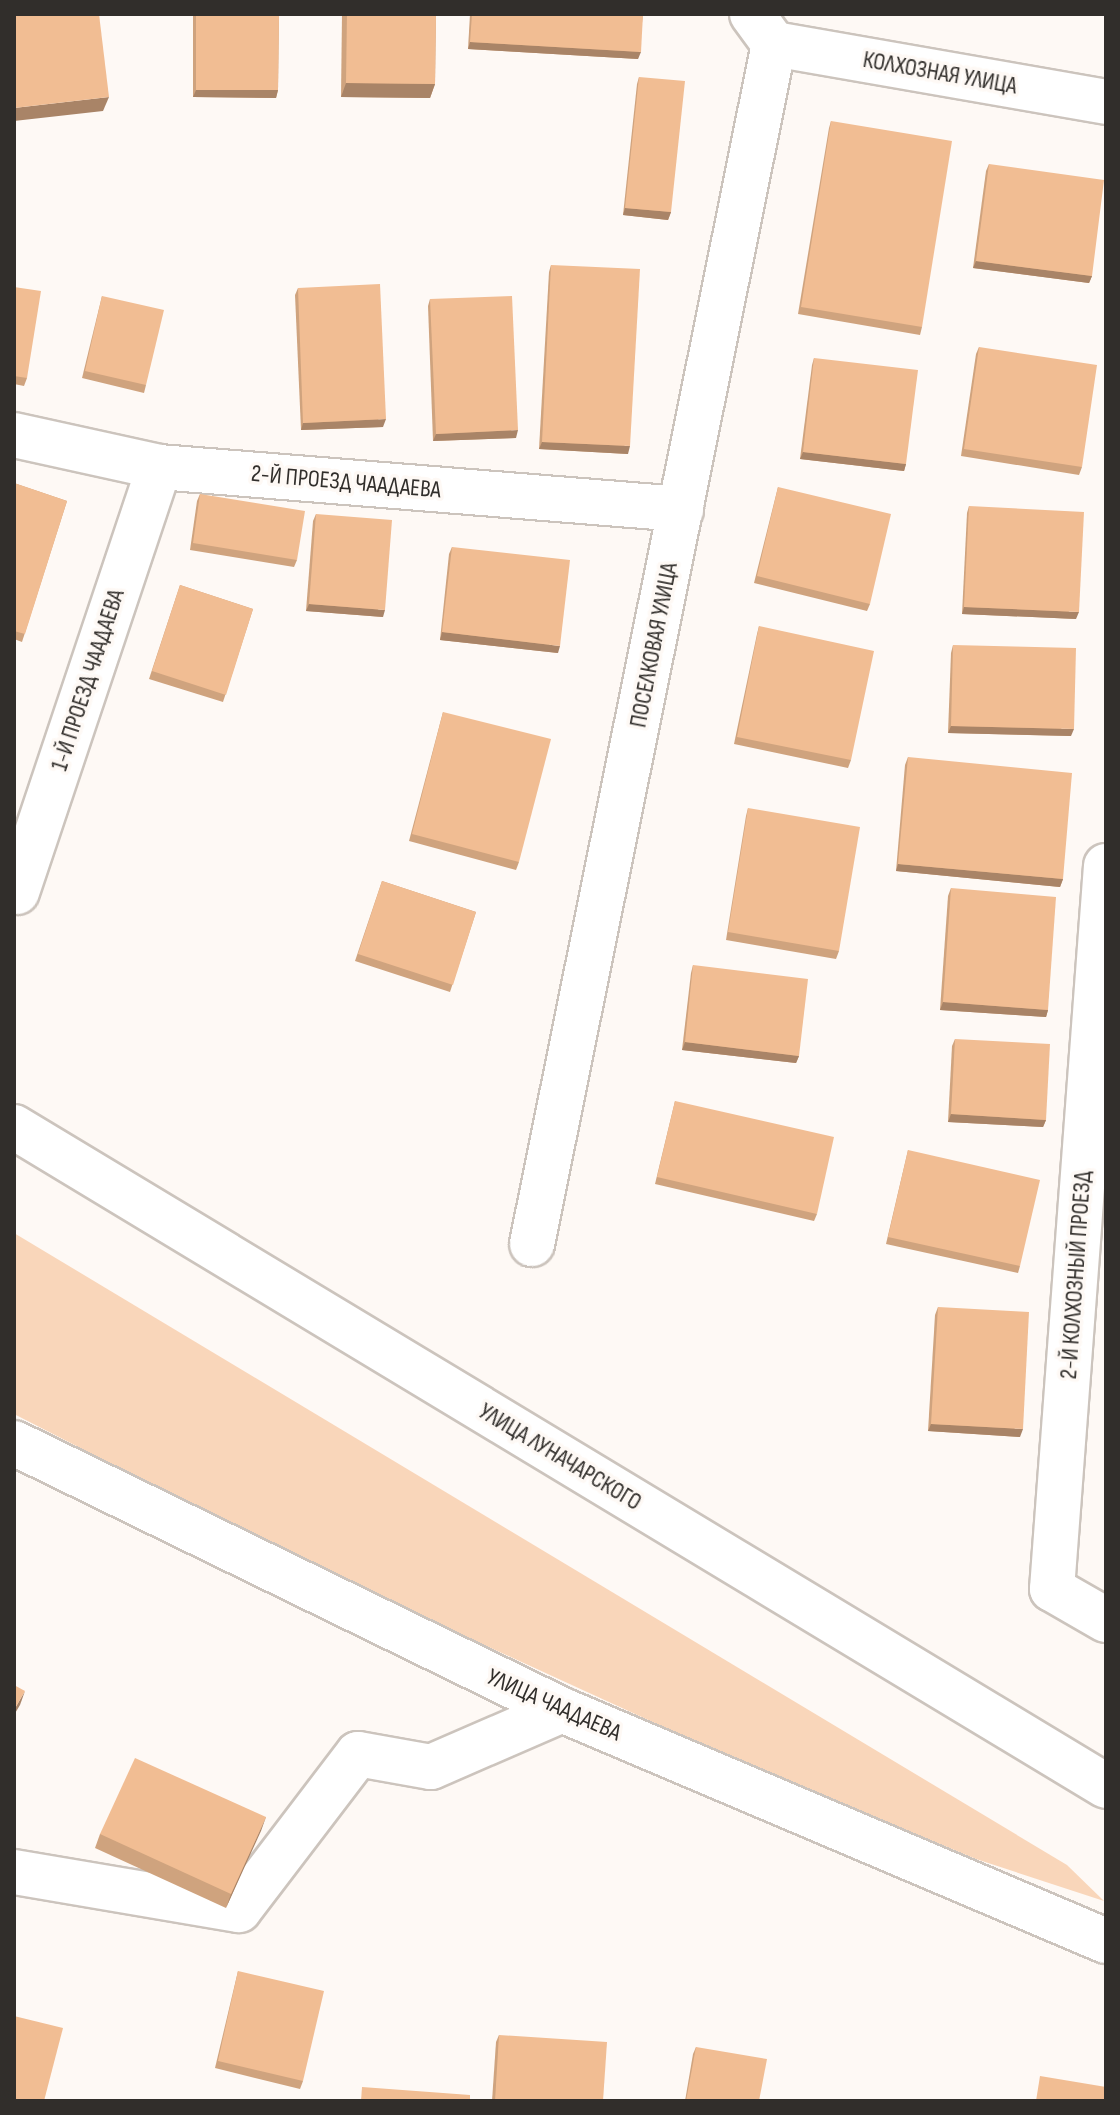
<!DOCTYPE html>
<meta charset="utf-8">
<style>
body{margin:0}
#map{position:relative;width:1120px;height:2115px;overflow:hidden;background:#fef9f5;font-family:"Sofia Sans Condensed",sans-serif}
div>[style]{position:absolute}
.green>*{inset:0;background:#f9d6ba}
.roads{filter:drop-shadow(2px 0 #ccc4bd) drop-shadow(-2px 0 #ccc4bd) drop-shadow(0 2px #ccc4bd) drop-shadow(0 -2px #ccc4bd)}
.minor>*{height:44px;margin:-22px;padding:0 22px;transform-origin:22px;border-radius:22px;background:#fff}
.major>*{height:44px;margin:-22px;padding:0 22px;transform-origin:22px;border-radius:22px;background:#fff}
.wall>*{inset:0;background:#cfa37e}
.shaded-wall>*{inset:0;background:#a98467}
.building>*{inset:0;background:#f1bd93}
span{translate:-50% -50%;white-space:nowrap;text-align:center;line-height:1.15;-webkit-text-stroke:7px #fef9f5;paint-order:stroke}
.street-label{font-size:24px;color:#312e2b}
.frame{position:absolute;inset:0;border:16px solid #312e2b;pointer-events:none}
</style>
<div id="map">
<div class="green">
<div style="clip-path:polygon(14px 1233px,1067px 1865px,1104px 1901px,976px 1859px,705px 1746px,303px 1562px,14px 1414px)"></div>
</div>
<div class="roads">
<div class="minor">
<div style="left:752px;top:14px;width:37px;rotate:54deg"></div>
<div style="left:774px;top:44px;width:337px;rotate:9.9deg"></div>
<div style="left:14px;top:435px;width:148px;rotate:12.4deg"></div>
<div style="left:159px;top:467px;width:524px;rotate:4.6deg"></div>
<div style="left:1106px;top:866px;width:725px;rotate:94.27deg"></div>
<div style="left:1052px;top:1589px;width:62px;rotate:29.9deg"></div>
<div style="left:17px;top:892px;width:448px;rotate:-71.5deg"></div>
<div style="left:532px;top:1244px;width:1224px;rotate:-78.6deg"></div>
<div style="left:14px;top:1443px;width:610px;rotate:25.98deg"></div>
<div style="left:562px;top:1710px;width:591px;rotate:23.01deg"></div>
<div style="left:14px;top:1872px;width:228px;rotate:9.6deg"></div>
<div style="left:239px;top:1910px;width:196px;rotate:-52.7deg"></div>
<div style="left:358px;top:1754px;width:74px;rotate:10.1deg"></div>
<div style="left:431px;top:1767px;width:143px;rotate:-23.5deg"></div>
</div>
<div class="major">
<div style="left:14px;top:1127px;width:1275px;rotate:31.11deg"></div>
</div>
</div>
<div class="wall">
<div style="clip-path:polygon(193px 14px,279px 14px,278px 90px,276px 98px,193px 97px)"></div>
<div style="clip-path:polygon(342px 14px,436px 14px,435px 84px,430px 98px,341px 97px)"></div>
<div style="clip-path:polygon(470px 14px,643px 14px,638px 59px,468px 49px)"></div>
<div style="clip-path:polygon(639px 77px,671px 212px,668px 220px,623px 215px,637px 84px)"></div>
<div style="clip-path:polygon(831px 121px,922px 327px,920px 335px,798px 314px,829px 128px)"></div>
<div style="clip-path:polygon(989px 164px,1092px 276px,1089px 283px,973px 268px,986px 171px)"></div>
<div style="clip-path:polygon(551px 265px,628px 454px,539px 449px,549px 272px)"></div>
<div style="clip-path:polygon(14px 287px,27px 378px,24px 386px,14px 384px)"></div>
<div style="clip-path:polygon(298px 288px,383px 427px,301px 430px,295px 295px)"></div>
<div style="clip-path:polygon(102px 296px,146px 385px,144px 393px,82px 378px)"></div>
<div style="clip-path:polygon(430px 299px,516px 438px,433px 441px,428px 306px)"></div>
<div style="clip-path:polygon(979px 347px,1082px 467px,1079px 475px,961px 456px,976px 354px)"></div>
<div style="clip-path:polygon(814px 358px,906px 464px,904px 471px,800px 459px,812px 365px)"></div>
<div style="clip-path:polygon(14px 483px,67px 501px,22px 642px,14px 639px)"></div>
<div style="clip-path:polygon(778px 487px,870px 604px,867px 611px,754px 583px)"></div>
<div style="clip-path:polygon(200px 494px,297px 560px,294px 567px,190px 550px,197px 501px)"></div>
<div style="clip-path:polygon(969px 506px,1076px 619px,962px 614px,967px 513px)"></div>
<div style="clip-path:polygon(316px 514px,383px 617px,306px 611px,313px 521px)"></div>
<div style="clip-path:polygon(452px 547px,558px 653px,440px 640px,449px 554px)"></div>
<div style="clip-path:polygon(180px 585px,253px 609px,223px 702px,149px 679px)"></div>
<div style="clip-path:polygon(759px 626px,851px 760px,848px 768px,734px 744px,757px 634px)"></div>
<div style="clip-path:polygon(953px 645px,1071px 736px,948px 733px,951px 653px)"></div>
<div style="clip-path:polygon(443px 712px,519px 862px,516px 870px,409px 841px)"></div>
<div style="clip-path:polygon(908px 757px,1063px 879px,1060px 887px,896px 871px,905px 765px)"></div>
<div style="clip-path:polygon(748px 808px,839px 951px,836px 959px,726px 940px,746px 816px)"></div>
<div style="clip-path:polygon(382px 881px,476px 912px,450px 992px,355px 961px)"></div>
<div style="clip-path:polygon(951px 888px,1048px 1010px,1046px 1017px,940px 1010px,948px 896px)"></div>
<div style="clip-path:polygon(693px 965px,799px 1056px,796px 1063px,682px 1050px,691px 973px)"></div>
<div style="clip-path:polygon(955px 1039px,1046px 1120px,1043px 1127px,948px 1122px,952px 1046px)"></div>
<div style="clip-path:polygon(675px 1101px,817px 1214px,814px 1221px,655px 1184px)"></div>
<div style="clip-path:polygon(908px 1150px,1020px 1266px,1018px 1273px,886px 1244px)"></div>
<div style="clip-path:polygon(938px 1307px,1020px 1437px,928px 1431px,935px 1315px)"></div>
<div style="clip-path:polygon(266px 1817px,226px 1908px,95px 1848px,100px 1834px)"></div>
<div style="clip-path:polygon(238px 1971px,303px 2081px,300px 2089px,215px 2068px)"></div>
<div style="clip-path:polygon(499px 2035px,603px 2101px,492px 2101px,496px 2042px)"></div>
<div style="clip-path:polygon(696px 2047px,759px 2101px,685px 2101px,693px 2054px)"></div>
</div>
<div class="shaded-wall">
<div style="clip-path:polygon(470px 42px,641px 52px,638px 59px,468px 49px)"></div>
<div style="clip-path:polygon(346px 83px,435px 84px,430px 98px,341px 97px)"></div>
<div style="clip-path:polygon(196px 90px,278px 90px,276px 98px,193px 97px)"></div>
<div style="clip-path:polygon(109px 97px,103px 111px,14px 121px,14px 108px)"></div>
<div style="clip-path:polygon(625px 208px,671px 212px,668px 220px,623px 215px)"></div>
<div style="clip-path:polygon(976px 261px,1092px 276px,1089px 283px,973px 268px)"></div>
<div style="clip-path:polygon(386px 419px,383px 427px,301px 430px,303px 423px)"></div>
<div style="clip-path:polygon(518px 430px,516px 438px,433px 441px,436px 434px)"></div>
<div style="clip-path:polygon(542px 442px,630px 446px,628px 454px,539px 449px)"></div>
<div style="clip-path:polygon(803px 452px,906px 464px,904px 471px,800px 459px)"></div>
<div style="clip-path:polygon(309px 604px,385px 610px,383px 617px,306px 611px)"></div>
<div style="clip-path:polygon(964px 607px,1079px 612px,1076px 619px,962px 614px)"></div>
<div style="clip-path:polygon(442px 632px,560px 646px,558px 653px,440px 640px)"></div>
<div style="clip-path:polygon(951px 726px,1074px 729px,1071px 736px,948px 733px)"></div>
<div style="clip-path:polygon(898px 864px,1063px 879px,1060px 887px,896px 871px)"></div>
<div style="clip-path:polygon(943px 1002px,1048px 1010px,1046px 1017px,940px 1010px)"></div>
<div style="clip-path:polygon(685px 1042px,799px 1056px,796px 1063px,682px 1050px)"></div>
<div style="clip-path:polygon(951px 1114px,1046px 1120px,1043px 1127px,948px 1122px)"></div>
<div style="clip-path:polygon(931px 1424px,1023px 1429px,1020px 1437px,928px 1431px)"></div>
<div style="clip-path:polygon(25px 1691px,20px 1705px,14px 1715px,14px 1710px)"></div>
<div style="clip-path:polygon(266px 1817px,261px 1831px,226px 1908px,231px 1894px)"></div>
</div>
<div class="building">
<div style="clip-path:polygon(14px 14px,99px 14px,109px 97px,14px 108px)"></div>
<div style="clip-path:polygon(196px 14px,279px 14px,278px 90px,196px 90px)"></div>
<div style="clip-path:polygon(347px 14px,436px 14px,435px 84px,346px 83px)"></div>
<div style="clip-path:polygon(472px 14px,643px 14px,641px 52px,470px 42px)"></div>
<div style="clip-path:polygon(639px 77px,685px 81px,671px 212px,625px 208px)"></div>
<div style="clip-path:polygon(831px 121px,952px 141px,922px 327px,801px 307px)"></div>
<div style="clip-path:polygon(989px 164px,1104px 180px,1092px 276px,976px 261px)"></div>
<div style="clip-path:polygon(551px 265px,640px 269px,630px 446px,542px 442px)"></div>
<div style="clip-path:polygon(380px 284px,386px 419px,303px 423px,298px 288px)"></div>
<div style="clip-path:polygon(14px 287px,41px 291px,27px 378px,14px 376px)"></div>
<div style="clip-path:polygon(102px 296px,164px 310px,146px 385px,85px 371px)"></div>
<div style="clip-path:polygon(512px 296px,518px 430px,436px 434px,430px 299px)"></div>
<div style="clip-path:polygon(979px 347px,1097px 365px,1082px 467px,964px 449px)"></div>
<div style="clip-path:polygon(814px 358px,918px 370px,906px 464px,803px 452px)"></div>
<div style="clip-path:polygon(14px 483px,67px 501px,25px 634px,14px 631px)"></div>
<div style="clip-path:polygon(778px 487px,891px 514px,870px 604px,757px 576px)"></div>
<div style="clip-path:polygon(200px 494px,305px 511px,297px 560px,193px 543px)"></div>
<div style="clip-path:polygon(969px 506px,1084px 512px,1079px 612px,964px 607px)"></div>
<div style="clip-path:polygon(316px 514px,392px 520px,385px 610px,309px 604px)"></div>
<div style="clip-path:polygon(452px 547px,570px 560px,560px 646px,442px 632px)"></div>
<div style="clip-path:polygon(180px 585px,253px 609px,226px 695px,152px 671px)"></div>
<div style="clip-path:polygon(759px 626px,874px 651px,851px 760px,737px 737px)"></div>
<div style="clip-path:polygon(953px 645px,1076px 648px,1074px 729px,951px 726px)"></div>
<div style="clip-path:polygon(443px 712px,551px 739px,519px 862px,412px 834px)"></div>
<div style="clip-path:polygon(908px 757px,1072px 773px,1063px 879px,898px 864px)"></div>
<div style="clip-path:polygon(748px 808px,860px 827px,839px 951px,728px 932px)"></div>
<div style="clip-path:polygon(382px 881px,476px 912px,453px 985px,358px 954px)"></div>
<div style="clip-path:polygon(951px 888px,1056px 897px,1048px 1010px,943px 1002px)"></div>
<div style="clip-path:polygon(693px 965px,808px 979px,799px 1056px,685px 1042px)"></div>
<div style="clip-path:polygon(955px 1039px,1050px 1044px,1046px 1120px,951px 1114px)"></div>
<div style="clip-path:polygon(675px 1101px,834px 1137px,817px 1214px,657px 1177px)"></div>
<div style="clip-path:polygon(908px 1150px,1040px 1180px,1020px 1266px,888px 1237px)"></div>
<div style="clip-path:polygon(938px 1307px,1029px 1312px,1023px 1429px,931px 1424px)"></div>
<div style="clip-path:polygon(14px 1685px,25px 1691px,14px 1710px)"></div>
<div style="clip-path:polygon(135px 1758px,266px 1817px,231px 1894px,100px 1834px)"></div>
<div style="clip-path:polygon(238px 1971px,324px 1991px,303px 2081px,218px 2061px)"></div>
<div style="clip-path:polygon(14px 2016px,63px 2028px,44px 2101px,14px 2101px)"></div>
<div style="clip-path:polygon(499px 2035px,607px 2042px,603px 2101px,495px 2101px)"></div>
<div style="clip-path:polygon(696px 2047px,767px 2059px,759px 2101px,686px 2101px)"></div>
<div style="clip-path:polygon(1040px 2076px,1106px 2087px,1106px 2101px,1036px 2101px)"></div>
<div style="clip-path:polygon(362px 2087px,470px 2095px,470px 2101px,361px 2101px)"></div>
</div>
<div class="street-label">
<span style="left:940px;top:73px;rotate:10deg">КОЛХОЗНАЯ УЛИЦА</span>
<span style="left:346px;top:482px;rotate:5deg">2-Й ПРОЕЗД ЧААДАЕВА</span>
<span style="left:654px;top:645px;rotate:-79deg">ПОСЕЛКОВАЯ УЛИЦА</span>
<span style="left:88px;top:680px;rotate:-72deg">1-Й ПРОЕЗД ЧААДАЕВА</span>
<span style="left:1076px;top:1275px;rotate:-86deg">2-Й КОЛХОЗНЫЙ ПРОЕЗД</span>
<span style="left:560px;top:1457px;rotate:31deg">УЛИЦА ЛУНАЧАРСКОГО</span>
<span style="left:554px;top:1705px;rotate:24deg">УЛИЦА ЧААДАЕВА</span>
</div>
<div class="frame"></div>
</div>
